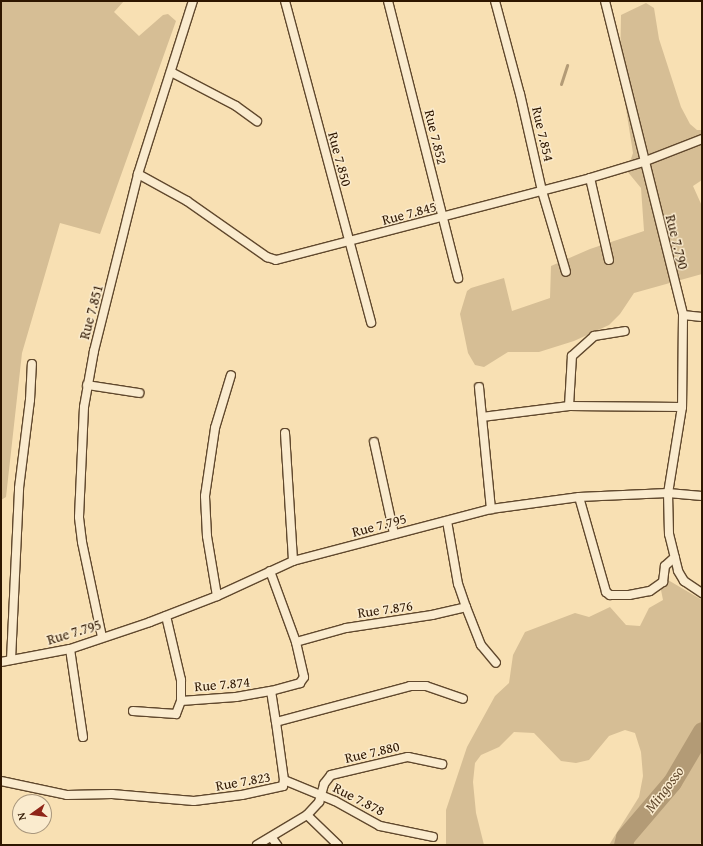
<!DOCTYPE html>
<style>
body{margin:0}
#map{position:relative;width:703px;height:846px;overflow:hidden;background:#f8e0b3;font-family:"Gentium Book Plus",serif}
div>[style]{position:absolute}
.green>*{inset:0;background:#d6be95}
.stream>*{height:3px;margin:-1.5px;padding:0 1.5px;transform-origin:1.5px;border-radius:1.5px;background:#b39b76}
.river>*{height:19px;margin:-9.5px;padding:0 9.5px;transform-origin:9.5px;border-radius:9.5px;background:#b39b76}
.roads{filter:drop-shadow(1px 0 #60482d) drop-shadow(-1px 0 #60482d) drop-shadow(0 1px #60482d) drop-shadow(0 -1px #60482d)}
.street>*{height:8px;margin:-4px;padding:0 4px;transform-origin:4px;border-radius:4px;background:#faebce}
span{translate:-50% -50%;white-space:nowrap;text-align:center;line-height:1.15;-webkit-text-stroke:3px #faebce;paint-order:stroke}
.street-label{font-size:14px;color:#2e1600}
.water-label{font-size:15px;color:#634b2f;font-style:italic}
.frame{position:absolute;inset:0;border:2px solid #2e1600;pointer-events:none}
.north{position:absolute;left:12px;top:794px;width:40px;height:40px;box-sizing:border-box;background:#faebce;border:1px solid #a8967c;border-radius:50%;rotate:256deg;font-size:11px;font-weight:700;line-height:16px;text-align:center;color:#2e1600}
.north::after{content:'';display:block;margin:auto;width:14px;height:18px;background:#8f2418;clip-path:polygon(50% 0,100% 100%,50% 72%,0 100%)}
</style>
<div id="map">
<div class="green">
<div style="clip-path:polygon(1px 1px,124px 1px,114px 12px,139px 36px,163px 15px,168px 14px,176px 21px,100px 234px,60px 223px,22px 353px,6px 497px,1px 500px)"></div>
<div style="clip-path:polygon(646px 3px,654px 8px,659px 39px,681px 107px,690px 124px,697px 130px,702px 130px,702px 180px,693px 186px,702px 206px,702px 274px,634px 293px,620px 314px,609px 325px,574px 341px,539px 352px,508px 352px,484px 367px,475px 365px,468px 353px,460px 314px,467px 291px,471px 288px,504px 278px,512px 311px,550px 298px,551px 266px,590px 249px,644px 231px,641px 188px,627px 171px,633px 153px,620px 71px,621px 15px)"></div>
<div style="clip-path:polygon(668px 580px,702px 600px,702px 841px,699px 845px,609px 845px,639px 797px,643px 776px,641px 752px,635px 733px,625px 730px,609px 736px,589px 760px,576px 763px,561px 761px,534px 733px,514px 732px,499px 747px,481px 755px,475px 763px,473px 782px,476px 813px,484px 845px,446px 845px,446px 810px,467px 747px,495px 696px,509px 683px,513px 655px,525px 632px,575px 613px,589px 617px,610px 607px,626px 625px,640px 626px,649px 608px,663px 600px,660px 585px)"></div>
</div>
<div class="stream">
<div style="left:561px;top:84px;width:20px;rotate:-72deg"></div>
</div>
<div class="river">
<div style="left:623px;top:845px;width:8px;rotate:-76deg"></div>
<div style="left:625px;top:837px;width:72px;rotate:-49.5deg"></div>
<div style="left:672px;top:782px;width:59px;rotate:-59.5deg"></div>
</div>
<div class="roads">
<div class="street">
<div style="left:285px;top:1px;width:333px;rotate:75deg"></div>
<div style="left:388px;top:1px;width:286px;rotate:75.8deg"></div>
<div style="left:495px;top:1px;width:96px;rotate:75deg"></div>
<div style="left:520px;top:94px;width:99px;rotate:77.2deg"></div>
<div style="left:542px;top:191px;width:84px;rotate:73.5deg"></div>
<div style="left:605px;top:1px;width:324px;rotate:76deg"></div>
<div style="left:683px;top:315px;width:92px;rotate:90.6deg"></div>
<div style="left:682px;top:407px;width:87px;rotate:99.2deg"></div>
<div style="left:668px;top:493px;width:41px;rotate:88.6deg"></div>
<div style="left:669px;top:534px;width:38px;rotate:76deg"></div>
<div style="left:678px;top:571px;width:12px;rotate:59deg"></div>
<div style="left:684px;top:581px;width:22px;rotate:34deg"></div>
<div style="left:171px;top:72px;width:73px;rotate:27.6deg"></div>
<div style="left:236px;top:106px;width:26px;rotate:36deg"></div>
<div style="left:138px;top:174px;width:56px;rotate:28.9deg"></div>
<div style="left:187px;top:201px;width:98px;rotate:35deg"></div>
<div style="left:267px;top:257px;width:9px;rotate:18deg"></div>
<div style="left:276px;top:260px;width:325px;rotate:-14.6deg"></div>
<div style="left:590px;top:178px;width:55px;rotate:-16.8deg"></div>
<div style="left:643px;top:162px;width:63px;rotate:-21.3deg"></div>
<div style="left:590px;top:178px;width:84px;rotate:77deg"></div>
<div style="left:683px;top:315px;width:19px;rotate:6deg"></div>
<div style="left:87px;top:385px;width:53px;rotate:8.7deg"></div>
<div style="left:479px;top:387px;width:123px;rotate:84.4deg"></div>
<div style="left:569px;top:406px;width:50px;rotate:-86.6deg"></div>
<div style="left:572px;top:356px;width:30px;rotate:-42deg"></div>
<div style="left:594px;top:336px;width:31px;rotate:-9deg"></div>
<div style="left:482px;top:417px;width:88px;rotate:-7.2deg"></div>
<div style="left:569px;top:406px;width:113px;rotate:0.5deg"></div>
<div style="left:285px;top:433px;width:128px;rotate:86.4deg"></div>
<div style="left:374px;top:442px;width:94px;rotate:77.7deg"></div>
<div style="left:579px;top:497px;width:99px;rotate:74.1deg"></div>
<div style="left:606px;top:592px;width:5px;rotate:37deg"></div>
<div style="left:610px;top:595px;width:19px"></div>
<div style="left:629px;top:595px;width:21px;rotate:-11deg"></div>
<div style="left:650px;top:591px;width:16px;rotate:-35deg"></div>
<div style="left:663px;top:582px;width:16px;rotate:-83deg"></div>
<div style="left:665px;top:566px;width:13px;rotate:-42deg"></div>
<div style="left:270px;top:571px;width:76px;rotate:69.9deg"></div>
<div style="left:296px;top:642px;width:52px;rotate:-15.6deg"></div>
<div style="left:346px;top:628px;width:87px;rotate:-8.6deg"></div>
<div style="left:432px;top:615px;width:35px;rotate:-13deg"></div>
<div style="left:466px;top:607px;width:24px;rotate:-109deg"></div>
<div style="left:458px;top:584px;width:64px;rotate:-99.9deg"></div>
<div style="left:217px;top:596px;width:61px;rotate:-99.5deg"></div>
<div style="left:207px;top:536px;width:40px;rotate:-92.9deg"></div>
<div style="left:205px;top:496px;width:69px;rotate:-81.6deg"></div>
<div style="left:215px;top:428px;width:55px;rotate:-73.2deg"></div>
<div style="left:466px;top:607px;width:41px;rotate:68.5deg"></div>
<div style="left:481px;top:645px;width:23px;rotate:50deg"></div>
<div style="left:166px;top:616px;width:66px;rotate:76.8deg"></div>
<div style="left:181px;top:680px;width:21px;rotate:90deg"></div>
<div style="left:181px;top:701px;width:55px;rotate:-4.2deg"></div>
<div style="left:236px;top:697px;width:36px;rotate:-10deg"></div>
<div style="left:271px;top:691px;width:31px;rotate:81deg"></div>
<div style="left:102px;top:637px;width:97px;rotate:-101.9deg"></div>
<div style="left:82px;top:542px;width:25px;rotate:-97deg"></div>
<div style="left:79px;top:517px;width:110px;rotate:-87.4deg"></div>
<div style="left:84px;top:407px;width:57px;rotate:-79.9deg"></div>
<div style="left:94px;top:351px;width:182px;rotate:-76deg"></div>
<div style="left:138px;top:174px;width:182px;rotate:-72.4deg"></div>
<div style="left:70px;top:649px;width:89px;rotate:81.6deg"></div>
<div style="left:11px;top:660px;width:172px;rotate:-87.3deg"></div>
<div style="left:19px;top:488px;width:89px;rotate:-82.9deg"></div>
<div style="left:30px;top:400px;width:36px;rotate:-87deg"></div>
<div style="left:1px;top:662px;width:70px;rotate:-10.7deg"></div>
<div style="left:70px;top:649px;width:84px;rotate:-18.6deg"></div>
<div style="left:150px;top:622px;width:72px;rotate:-21.2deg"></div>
<div style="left:217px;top:596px;width:84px;rotate:-24.7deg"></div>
<div style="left:293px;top:561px;width:205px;rotate:-14.7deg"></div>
<div style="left:491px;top:509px;width:89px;rotate:-7.8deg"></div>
<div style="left:579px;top:497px;width:89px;rotate:-2.6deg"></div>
<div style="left:668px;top:493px;width:34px;rotate:5deg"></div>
<div style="left:271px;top:691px;width:30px;rotate:-15deg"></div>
<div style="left:300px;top:683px;width:7px;rotate:-56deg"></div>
<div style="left:304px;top:677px;width:36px;rotate:-103deg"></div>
<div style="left:133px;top:711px;width:43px;rotate:4deg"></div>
<div style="left:176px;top:714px;width:14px;rotate:-69deg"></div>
<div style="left:284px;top:780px;width:55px;rotate:22.4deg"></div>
<div style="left:335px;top:801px;width:51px;rotate:29.1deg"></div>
<div style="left:380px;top:826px;width:54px;rotate:11.7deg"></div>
<div style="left:1px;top:781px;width:67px;rotate:12deg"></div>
<div style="left:67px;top:795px;width:45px;rotate:-1.3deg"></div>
<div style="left:112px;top:794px;width:82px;rotate:4.9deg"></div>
<div style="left:194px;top:801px;width:48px;rotate:-7.1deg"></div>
<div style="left:242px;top:795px;width:42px;rotate:-12.4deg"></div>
<div style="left:283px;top:786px;width:6px;rotate:-81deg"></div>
<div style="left:284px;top:780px;width:59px;rotate:-97.9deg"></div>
<div style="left:276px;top:722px;width:139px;rotate:-15deg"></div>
<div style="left:410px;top:686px;width:16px"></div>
<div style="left:426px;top:686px;width:39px;rotate:19deg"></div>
<div style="left:307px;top:815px;width:18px;rotate:-47deg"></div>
<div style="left:319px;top:802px;width:19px;rotate:-74deg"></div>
<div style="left:324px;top:784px;width:11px;rotate:-52deg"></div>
<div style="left:331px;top:775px;width:79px;rotate:-13.2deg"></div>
<div style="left:408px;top:757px;width:35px;rotate:12deg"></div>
<div style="left:272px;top:838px;width:9px;rotate:54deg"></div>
<div style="left:257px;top:845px;width:58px;rotate:-31deg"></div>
<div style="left:307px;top:815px;width:43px;rotate:44.1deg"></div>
</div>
</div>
<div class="street-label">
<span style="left:543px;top:134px;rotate:77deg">Rue 7.854</span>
<span style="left:436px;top:137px;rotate:76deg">Rue 7.852</span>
<span style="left:340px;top:159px;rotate:75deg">Rue 7.850</span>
<span style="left:409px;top:213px;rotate:-15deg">Rue 7.845</span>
<span style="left:677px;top:242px;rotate:76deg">Rue 7.790</span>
<span style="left:91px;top:312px;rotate:-75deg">Rue 7.851</span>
<span style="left:379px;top:525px;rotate:-15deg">Rue 7.795</span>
<span style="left:385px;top:609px;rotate:-8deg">Rue 7.876</span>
<span style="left:74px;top:632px;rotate:-17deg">Rue 7.795</span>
<span style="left:222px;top:684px;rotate:-5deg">Rue 7.874</span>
<span style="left:372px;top:752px;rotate:-13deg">Rue 7.880</span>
<span style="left:243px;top:781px;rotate:-10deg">Rue 7.823</span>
<span style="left:359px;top:799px;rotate:27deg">Rue 7.878</span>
</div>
<div class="water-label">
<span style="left:664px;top:789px;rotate:-53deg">Mingosso</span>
</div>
<div class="frame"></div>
<div class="north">N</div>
</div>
